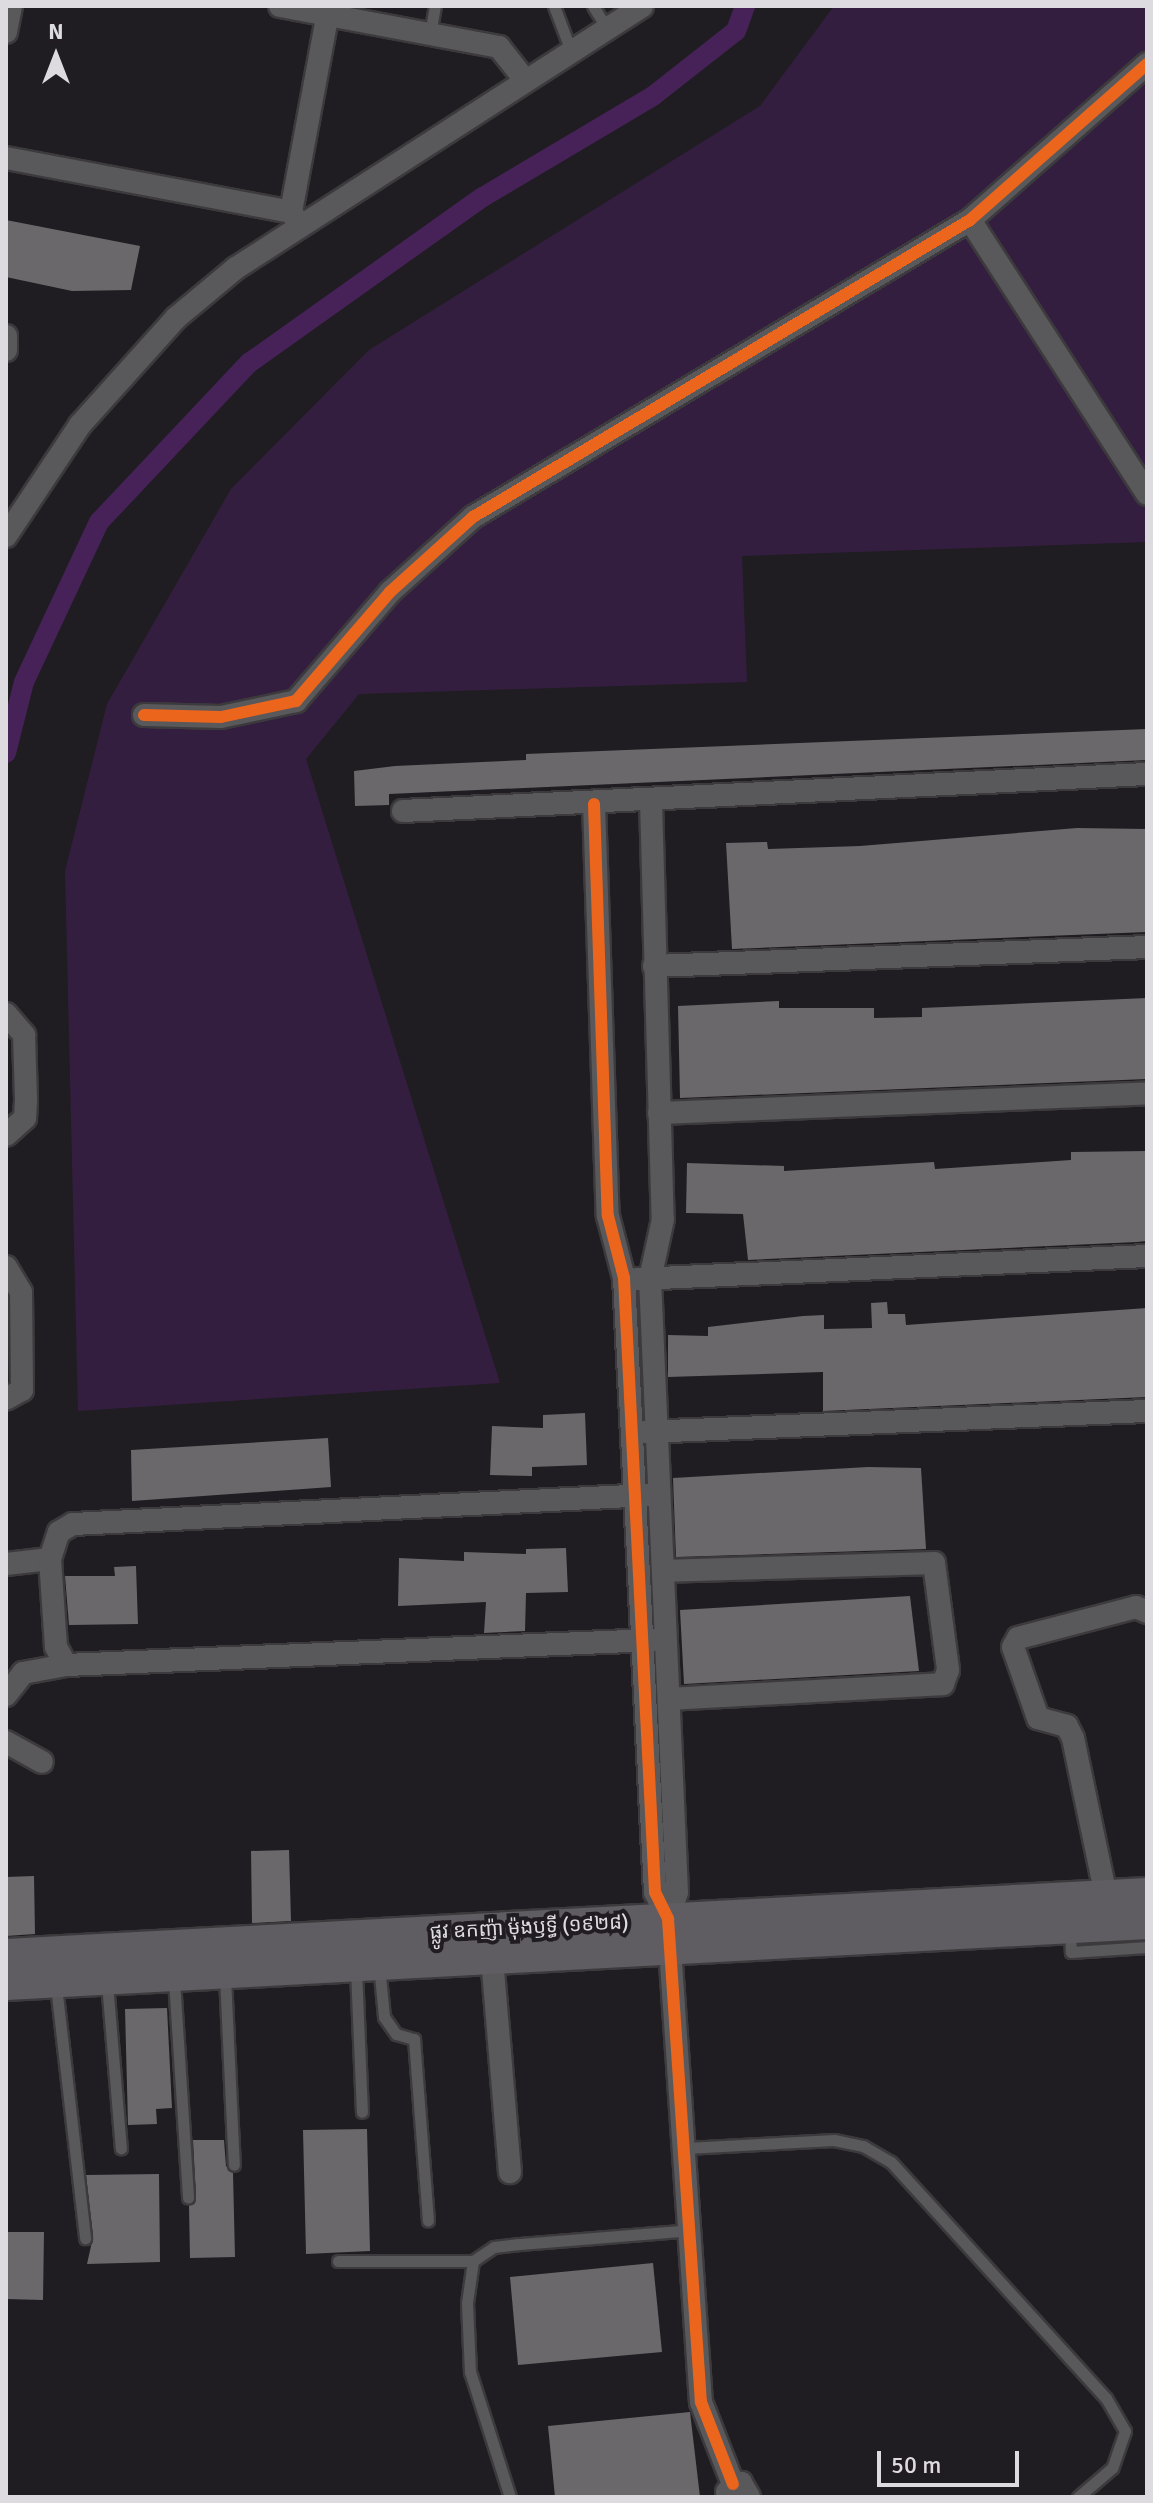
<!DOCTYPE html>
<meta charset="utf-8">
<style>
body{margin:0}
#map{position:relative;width:1153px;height:2503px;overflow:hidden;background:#1f1d21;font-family:Signika,"Noto Sans Khmer",sans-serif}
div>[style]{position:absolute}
.green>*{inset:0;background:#341e40}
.canal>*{height:20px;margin:-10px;padding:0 10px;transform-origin:10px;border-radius:10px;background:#462259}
.building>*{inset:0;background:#6a686b}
.roads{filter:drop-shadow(2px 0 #3c3a3d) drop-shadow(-2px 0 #3c3a3d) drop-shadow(0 2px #3c3a3d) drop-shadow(0 -2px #3c3a3d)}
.lane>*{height:11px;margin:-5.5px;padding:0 5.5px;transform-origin:5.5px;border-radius:5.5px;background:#59585a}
.street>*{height:22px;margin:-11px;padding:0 11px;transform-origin:11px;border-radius:11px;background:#59585a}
.secondary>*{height:32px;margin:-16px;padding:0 16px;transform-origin:16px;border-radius:16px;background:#605d62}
.cycleway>*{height:12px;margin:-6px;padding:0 6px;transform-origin:6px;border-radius:6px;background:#eb651d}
span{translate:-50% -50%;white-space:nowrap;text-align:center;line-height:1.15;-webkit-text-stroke:8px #201c22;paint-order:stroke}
.street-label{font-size:20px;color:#dedbe0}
.frame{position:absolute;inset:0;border:8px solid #dedbe0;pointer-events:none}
.north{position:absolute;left:16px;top:16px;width:80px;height:80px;-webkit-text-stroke:6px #201c22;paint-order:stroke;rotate:0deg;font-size:22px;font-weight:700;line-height:32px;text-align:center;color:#dedbe0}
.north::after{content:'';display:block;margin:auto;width:28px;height:36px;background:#dedbe0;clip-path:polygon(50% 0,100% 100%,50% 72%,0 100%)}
.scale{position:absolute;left:877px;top:2451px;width:142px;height:36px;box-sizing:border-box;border:4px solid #dedbe0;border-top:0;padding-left:10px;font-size:24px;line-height:28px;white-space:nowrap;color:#dedbe0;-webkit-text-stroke:6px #201c22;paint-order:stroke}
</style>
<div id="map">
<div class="green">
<div style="clip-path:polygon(834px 6px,1147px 6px,1147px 542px,742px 556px,747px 682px,359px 694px,306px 759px,500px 1383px,78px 1411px,65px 871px,107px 704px,231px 489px,369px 350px,760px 106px)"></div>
</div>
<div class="canal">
<div style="left:6px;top:753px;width:73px;rotate:-75.8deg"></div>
<div style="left:24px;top:682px;width:177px;rotate:-64.9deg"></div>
<div style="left:99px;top:522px;width:219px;rotate:-46.7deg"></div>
<div style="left:249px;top:363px;width:287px;rotate:-35.4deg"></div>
<div style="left:483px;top:197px;width:198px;rotate:-30.7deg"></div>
<div style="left:653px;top:96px;width:105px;rotate:-38.1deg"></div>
<div style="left:736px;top:31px;width:27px;rotate:-70deg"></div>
</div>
<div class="building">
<div style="clip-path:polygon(6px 220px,140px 246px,131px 290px,72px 291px,6px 277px)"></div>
<div style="clip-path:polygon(1147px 729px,1147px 760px,389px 794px,389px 805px,355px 806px,354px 771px,395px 766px,526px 760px,526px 754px)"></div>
<div style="clip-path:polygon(1077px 828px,1147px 829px,1147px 932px,732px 949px,726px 843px,767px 842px,768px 849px,860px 846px)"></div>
<div style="clip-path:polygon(1147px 998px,1147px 1079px,680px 1098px,678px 1006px,779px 1001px,779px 1008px,874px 1008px,874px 1018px,922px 1017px,922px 1008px)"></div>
<div style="clip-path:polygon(1147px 1151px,1147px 1241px,1137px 1242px,748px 1260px,743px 1214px,686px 1213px,687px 1163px,784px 1166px,784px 1171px,934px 1162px,935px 1169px,1071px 1160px,1071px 1152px)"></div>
<div style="clip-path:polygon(887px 1302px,888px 1314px,905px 1314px,906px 1325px,1147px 1308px,1147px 1397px,823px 1411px,823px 1372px,668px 1377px,668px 1335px,708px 1336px,708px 1327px,803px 1316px,824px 1315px,824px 1329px,872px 1328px,871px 1303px)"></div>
<div style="clip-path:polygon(585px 1413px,587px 1465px,532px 1467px,532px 1476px,490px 1475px,492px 1426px,543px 1428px,543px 1415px)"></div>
<div style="clip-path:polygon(328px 1438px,331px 1487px,132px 1501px,131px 1450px)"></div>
<div style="clip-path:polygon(868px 1467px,921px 1468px,926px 1549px,676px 1557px,673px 1478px)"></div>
<div style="clip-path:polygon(566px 1548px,568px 1592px,526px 1593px,525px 1631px,484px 1633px,486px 1602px,398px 1606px,399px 1558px,464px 1561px,464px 1552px,526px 1554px,526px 1549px)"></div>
<div style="clip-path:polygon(136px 1566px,138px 1624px,69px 1625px,65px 1576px,115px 1576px,114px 1567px)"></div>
<div style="clip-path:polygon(910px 1596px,919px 1671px,684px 1684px,680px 1610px)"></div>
<div style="clip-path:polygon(289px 1850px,291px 1921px,252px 1923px,251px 1851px)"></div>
<div style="clip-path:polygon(34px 1876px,35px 1934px,6px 1936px,6px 1877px)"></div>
<div style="clip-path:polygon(167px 2008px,172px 2108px,156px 2109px,157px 2124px,128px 2125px,125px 2009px)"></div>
<div style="clip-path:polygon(367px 2129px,370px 2251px,306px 2254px,303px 2130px)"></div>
<div style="clip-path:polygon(193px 2140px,224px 2140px,226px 2166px,233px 2173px,235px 2257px,190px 2258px,189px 2206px,196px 2197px)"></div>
<div style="clip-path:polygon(159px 2174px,160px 2262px,87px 2264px,93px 2237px,86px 2175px)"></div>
<div style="clip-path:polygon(6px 2232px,44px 2232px,43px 2300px,6px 2299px)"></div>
<div style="clip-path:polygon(653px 2263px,662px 2352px,518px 2365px,510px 2277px)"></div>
<div style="clip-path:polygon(690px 2412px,700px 2497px,555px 2497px,548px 2426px)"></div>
</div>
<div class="roads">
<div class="lane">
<div style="left:554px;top:6px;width:48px;rotate:69.3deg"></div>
<div style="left:593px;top:6px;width:26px;rotate:58deg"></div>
<div style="left:430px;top:34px;width:28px;rotate:-80deg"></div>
<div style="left:1070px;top:1928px;width:24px;rotate:88deg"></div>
<div style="left:1071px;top:1952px;width:76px;rotate:-3.8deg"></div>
<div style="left:379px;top:1965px;width:52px;rotate:84.5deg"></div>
<div style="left:384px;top:2017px;width:21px;rotate:55deg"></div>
<div style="left:396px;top:2034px;width:19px;rotate:16deg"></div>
<div style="left:414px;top:2039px;width:182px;rotate:85.6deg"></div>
<div style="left:356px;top:1970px;width:142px;rotate:87.6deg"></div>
<div style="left:225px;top:1977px;width:188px;rotate:87.3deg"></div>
<div style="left:174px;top:1980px;width:218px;rotate:86.3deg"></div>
<div style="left:107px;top:1983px;width:166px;rotate:85.2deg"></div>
<div style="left:56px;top:1986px;width:254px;rotate:83.4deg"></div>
<div style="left:686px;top:2148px;width:148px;rotate:-3.1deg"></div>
<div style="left:834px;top:2140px;width:30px;rotate:12deg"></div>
<div style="left:863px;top:2146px;width:32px;rotate:30deg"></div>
<div style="left:891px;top:2162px;width:319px;rotate:47.7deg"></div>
<div style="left:1106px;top:2398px;width:38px;rotate:60deg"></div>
<div style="left:1125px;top:2431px;width:39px;rotate:109deg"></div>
<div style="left:1112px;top:2468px;width:45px;rotate:139.5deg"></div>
<div style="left:338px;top:2261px;width:135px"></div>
<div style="left:510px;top:2497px;width:131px;rotate:-107.7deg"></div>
<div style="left:470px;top:2372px;width:69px;rotate:-92.5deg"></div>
<div style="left:467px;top:2303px;width:42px;rotate:-81.9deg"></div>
<div style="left:473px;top:2261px;width:25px;rotate:-34deg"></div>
<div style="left:494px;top:2247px;width:25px;rotate:-7deg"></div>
<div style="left:519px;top:2244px;width:175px;rotate:-4.6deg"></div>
</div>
<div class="street">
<div style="left:280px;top:6px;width:223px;rotate:10.6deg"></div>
<div style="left:499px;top:47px;width:42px;rotate:51.8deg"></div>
<div style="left:6px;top:32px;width:26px;rotate:-79deg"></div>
<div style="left:6px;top:158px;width:290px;rotate:10.7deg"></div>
<div style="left:291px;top:212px;width:16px;rotate:55deg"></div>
<div style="left:291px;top:212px;width:209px;rotate:-79.5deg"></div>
<div style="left:970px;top:220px;width:326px;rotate:57.1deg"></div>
<div style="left:6px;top:336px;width:14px;rotate:90deg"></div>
<div style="left:6px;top:536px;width:133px;rotate:-56.3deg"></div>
<div style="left:80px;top:425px;width:144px;rotate:-48.1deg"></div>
<div style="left:176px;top:318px;width:78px;rotate:-39.8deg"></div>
<div style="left:236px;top:268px;width:483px;rotate:-32.8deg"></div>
<div style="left:144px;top:715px;width:77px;rotate:1.5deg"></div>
<div style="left:221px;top:717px;width:77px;rotate:-12deg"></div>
<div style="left:296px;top:701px;width:144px;rotate:-49.2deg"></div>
<div style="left:390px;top:592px;width:112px;rotate:-42.1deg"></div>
<div style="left:473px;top:517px;width:579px;rotate:-30.86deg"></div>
<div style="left:970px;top:220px;width:236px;rotate:-41.4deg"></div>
<div style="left:651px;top:801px;width:418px;rotate:88.4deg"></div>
<div style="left:663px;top:1219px;width:61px;rotate:102.2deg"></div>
<div style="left:650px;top:1279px;width:614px;rotate:87.48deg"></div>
<div style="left:677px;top:1892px;width:28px;rotate:108deg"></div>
<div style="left:594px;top:804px;width:412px;rotate:88.1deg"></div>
<div style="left:608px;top:1216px;width:64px;rotate:75.5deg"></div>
<div style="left:624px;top:1278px;width:615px;rotate:87.11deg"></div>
<div style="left:655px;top:1892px;width:30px;rotate:64deg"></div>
<div style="left:668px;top:1919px;width:484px;rotate:86.1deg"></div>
<div style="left:701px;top:2402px;width:88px;rotate:68.7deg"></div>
<div style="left:403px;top:811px;width:745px;rotate:-2.85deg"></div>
<div style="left:654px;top:966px;width:493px;rotate:-2.2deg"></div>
<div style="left:6px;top:1014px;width:28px;rotate:49deg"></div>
<div style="left:24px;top:1035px;width:65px;rotate:88.2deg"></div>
<div style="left:26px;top:1100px;width:18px;rotate:93deg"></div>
<div style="left:25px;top:1118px;width:25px;rotate:138deg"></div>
<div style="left:659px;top:1113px;width:488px;rotate:-2.3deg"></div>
<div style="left:6px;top:1267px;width:29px;rotate:59deg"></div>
<div style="left:21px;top:1292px;width:98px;rotate:89.4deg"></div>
<div style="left:22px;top:1390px;width:18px;rotate:151deg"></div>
<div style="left:637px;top:1279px;width:511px;rotate:-2.58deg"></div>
<div style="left:645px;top:1432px;width:502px;rotate:-2.4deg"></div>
<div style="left:6px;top:1564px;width:44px;rotate:-6.5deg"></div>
<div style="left:663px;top:1571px;width:271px;rotate:-1.7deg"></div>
<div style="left:934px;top:1563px;width:108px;rotate:82.5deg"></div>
<div style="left:948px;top:1670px;width:15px;rotate:110deg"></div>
<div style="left:943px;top:1684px;width:274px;rotate:176.9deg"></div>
<div style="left:66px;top:1665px;width:21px;rotate:-119deg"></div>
<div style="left:56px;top:1647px;width:88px;rotate:-93.9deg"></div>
<div style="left:50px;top:1559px;width:28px;rotate:-72deg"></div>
<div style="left:59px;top:1532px;width:16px;rotate:-30deg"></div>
<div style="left:73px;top:1524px;width:577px;rotate:-2.88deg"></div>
<div style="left:6px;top:1695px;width:28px;rotate:-52deg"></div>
<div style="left:23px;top:1673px;width:44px;rotate:-10.5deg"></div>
<div style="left:66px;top:1665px;width:588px;rotate:-2.44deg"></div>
<div style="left:6px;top:1742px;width:41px;rotate:29.1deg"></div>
<div style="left:1106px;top:1896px;width:161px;rotate:-101.8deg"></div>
<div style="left:1073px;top:1738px;width:13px;rotate:-117deg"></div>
<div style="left:1067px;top:1726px;width:30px;rotate:-165deg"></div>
<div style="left:1038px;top:1718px;width:75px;rotate:-109.4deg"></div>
<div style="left:1013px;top:1647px;width:10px;rotate:-61deg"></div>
<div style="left:1018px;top:1638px;width:122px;rotate:-14.7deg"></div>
<div style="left:1136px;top:1607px;width:12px;rotate:24deg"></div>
<div style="left:492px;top:1958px;width:215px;rotate:85.2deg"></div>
<div style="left:727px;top:2492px;width:17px;rotate:-33deg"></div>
<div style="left:741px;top:2483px;width:16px;rotate:60deg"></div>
</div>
<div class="secondary">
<div style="left:6px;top:1955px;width:1143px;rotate:-3.06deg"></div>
<div style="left:6px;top:1984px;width:1143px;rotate:-3.06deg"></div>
</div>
</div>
<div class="cycleway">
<div style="left:144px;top:715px;width:77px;rotate:1.5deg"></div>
<div style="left:221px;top:717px;width:77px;rotate:-12deg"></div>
<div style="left:296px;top:701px;width:144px;rotate:-49.2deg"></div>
<div style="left:390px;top:592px;width:112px;rotate:-42.1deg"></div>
<div style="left:473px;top:517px;width:579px;rotate:-30.86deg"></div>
<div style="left:970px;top:220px;width:236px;rotate:-41.4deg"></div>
<div style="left:594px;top:804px;width:412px;rotate:88.1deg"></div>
<div style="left:608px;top:1216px;width:64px;rotate:75.5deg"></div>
<div style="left:624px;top:1278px;width:615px;rotate:87.11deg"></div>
<div style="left:655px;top:1892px;width:30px;rotate:64deg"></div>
<div style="left:668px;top:1919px;width:484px;rotate:86.1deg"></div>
<div style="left:701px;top:2402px;width:88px;rotate:68.7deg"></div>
</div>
<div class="street-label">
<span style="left:529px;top:1927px;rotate:-3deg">ផ្លូវ ឧកញ៉ា ម៉ុងឫទ្ធី (១៩២៨)</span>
</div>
<div class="frame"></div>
<div class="north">N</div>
<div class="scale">50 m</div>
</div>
